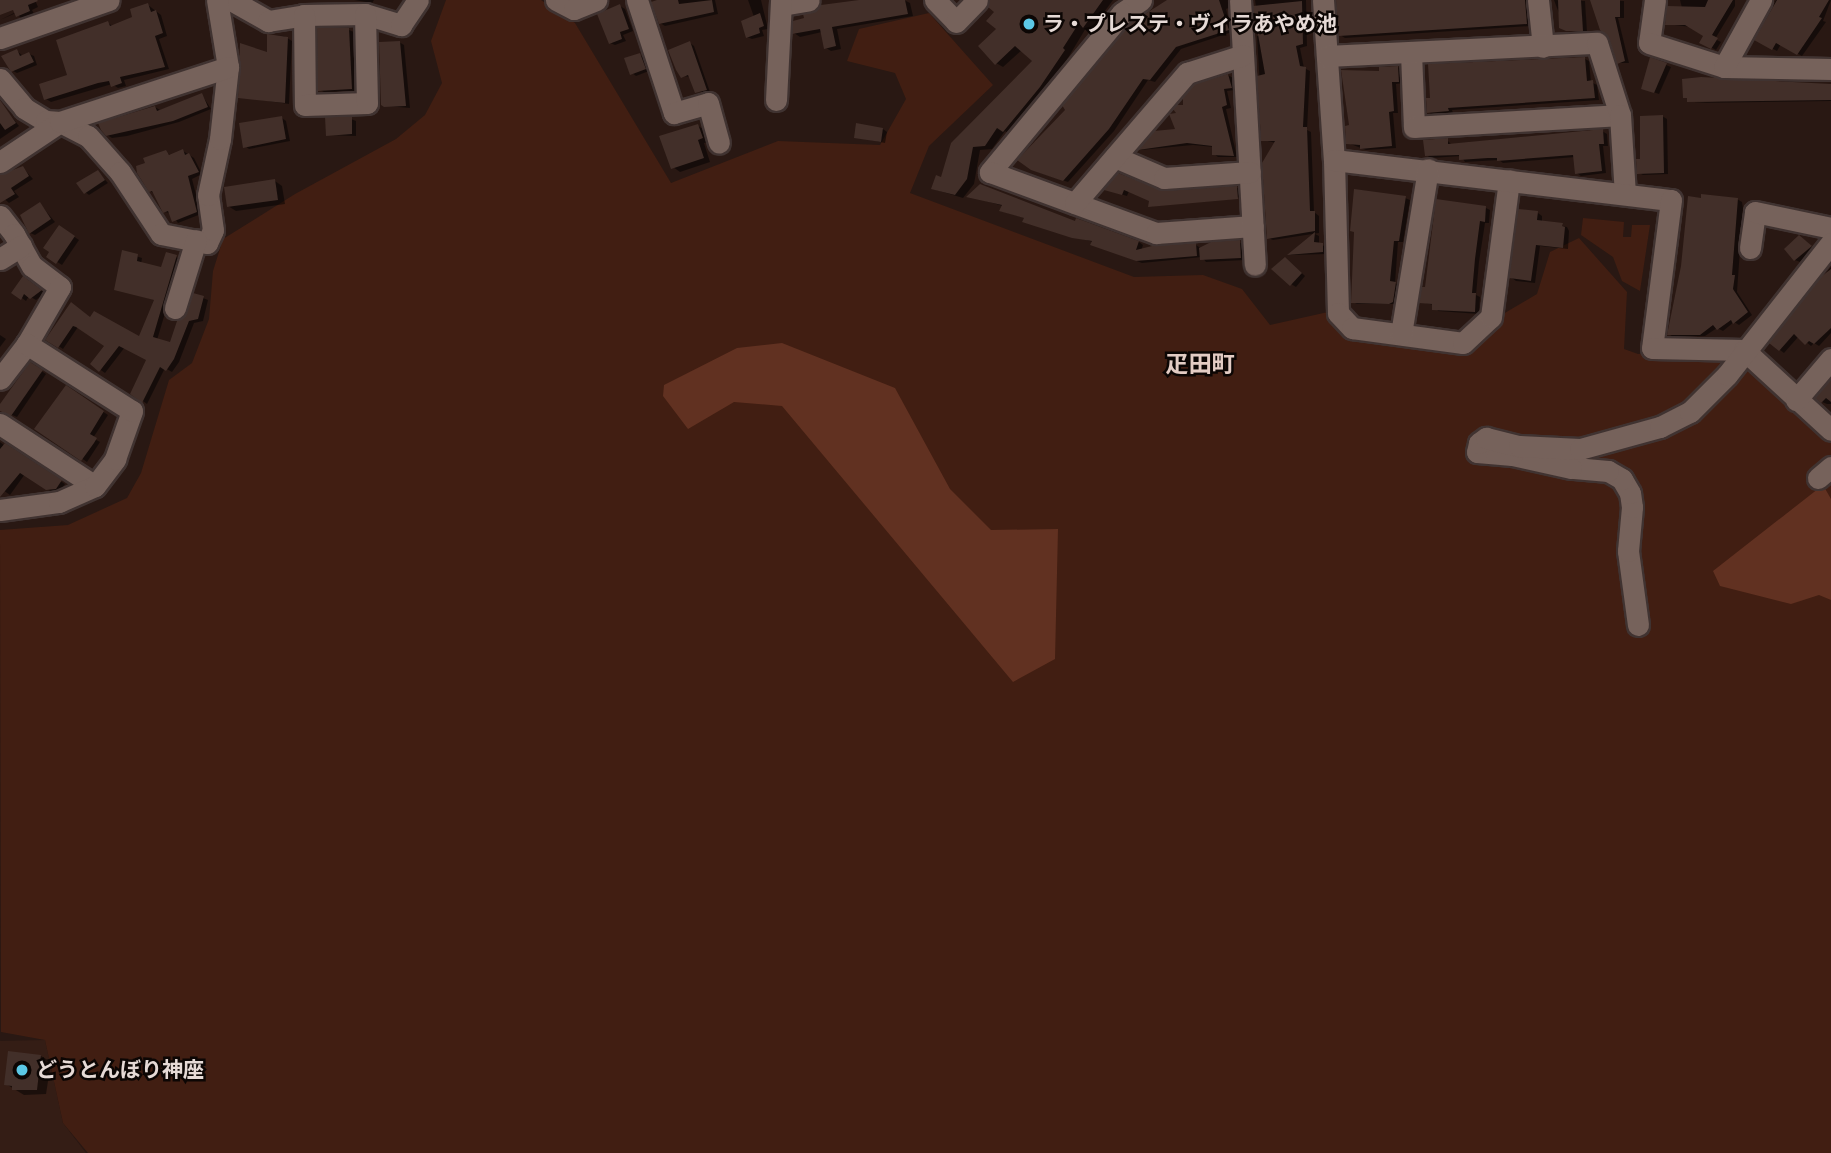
<!DOCTYPE html>
<meta charset="utf-8">
<style>
body{margin:0}
#map{position:relative;width:1831px;height:1153px;overflow:hidden;background:#291813;font-family:"Archivo Narrow","Noto Sans JP",sans-serif}
div>[style]{position:absolute}
.built>*{inset:0;background:#341d15}
.green>*{inset:0;background:#411e12}
.water>*{inset:0;background:#613121}
.shadow>*{inset:0;background:#0007}
.building>*{inset:0;background:#422f29}
.roads{filter:drop-shadow(2px 0 #403331) drop-shadow(-2px 0 #403331) drop-shadow(0 2px #403331) drop-shadow(0 -2px #403331)}
.minor>*{height:21px;margin:-10.5px;padding:0 10.5px;transform-origin:10.5px;border-radius:10.5px;background:#76625b}
.dots>*{width:19px;height:19px;translate:-50% -50%;box-sizing:border-box;border:4px solid #0c0604;border-radius:50%}
span{translate:-50% -50%;white-space:nowrap;text-align:center;line-height:1.15;-webkit-text-stroke:5px #0c0604;paint-order:stroke}
.poi-label{font-size:21px;color:#e6dad6;font-weight:700}
.left{translate:0 -50%;text-align:left}
.neighbourhood-label{font-size:23px;color:#e3ccc4;font-weight:700}
</style>
<div id="map">
<div class="built">
<div style="clip-path:polygon(45px 1040px,63px 1123px,86px 1153px,0 1153px,0 1041px)"></div>
</div>
<div class="green">
<div style="clip-path:polygon(446px 0,541px 0,575px 23px,671px 183px,778px 141px,880px 145px,906px 99px,895px 73px,847px 61px,859px 29px,929px 13px,993px 85px,929px 146px,910px 193px,1134px 277px,1203px 275px,1242px 289px,1270px 325px,1328px 312px,1459px 353px,1503px 314px,1537px 294px,1550px 252px,1579px 238px,1627px 292px,1624px 349px,1638px 354px,1741px 355px,1831px 441px,1831px 1153px,88px 1153px,63px 1123px,45px 1040px,1px 1032px,0 530px,68px 525px,127px 498px,141px 473px,169px 380px,192px 363px,209px 319px,213px 271px,223px 239px,295px 194px,396px 139px,425px 115px,442px 83px,431px 41px)"></div>
<div style="clip-path:polygon(1583px 218px,1624px 222px,1623px 237px,1631px 237px,1632px 225px,1650px 225px,1640px 291px,1622px 281px,1613px 257px,1581px 235px)"></div>
</div>
<div class="water">
<div style="clip-path:polygon(782px 343px,895px 388px,950px 489px,991px 530px,1058px 529px,1055px 659px,1013px 682px,782px 406px,734px 402px,688px 429px,663px 396px,664px 385px,737px 348px)"></div>
<div style="clip-path:polygon(1823px 485px,1831px 499px,1831px 600px,1819px 595px,1791px 604px,1720px 586px,1713px 571px)"></div>
</div>
<div class="shadow">
<div style="clip-path:polygon(35px 0,38px 7px,32px 10px,34px 14px,22px 19px,16px 13px,0 20px,22px 9px,20px 5px,0 14px,0 1px)"></div>
<div style="clip-path:polygon(354px 0,374px 0,372px 3px)"></div>
<div style="clip-path:polygon(663px 0,715px 0,718px 14px,665px 26px,660px 23px)"></div>
<div style="clip-path:polygon(748px 0,761px 0,768px 29px,762px 30px,764px 36px,752px 39px,747px 37px,754px 17px)"></div>
<div style="clip-path:polygon(904px 0,910px 3px,913px 16px,837px 29px,841px 49px,831px 51px,826px 48px,822px 32px,800px 37px,794px 33px)"></div>
<div style="clip-path:polygon(992px 0,1113px 0,1091px 30px,1086px 28px,1048px 91px,1011px 135px,1005px 131px,992px 149px,980px 150px,974px 184px,963px 198px,933px 189px,1035px 61px,1022px 50px,1003px 67px,996px 63px,998px 29px)"></div>
<div style="clip-path:polygon(1169px 0,1231px 0,1231px 7px,1226px 9px,1232px 32px,1181px 49px,1155px 82px,1148px 80px,1114px 131px,1068px 182px,1038px 172px,1068px 111px,1132px 24px)"></div>
<div style="clip-path:polygon(1255px 0,1306px 0,1307px 46px,1300px 48px,1304px 68px,1310px 71px,1307px 130px,1311px 132px,1314px 212px,1319px 216px,1319px 233px,1273px 240px,1268px 238px,1276px 143px,1263px 140px,1257px 36px,1260px 36px)"></div>
<div style="clip-path:polygon(1338px 0,1531px 0,1531px 26px,1345px 38px,1340px 35px)"></div>
<div style="clip-path:polygon(1554px 0,1585px 1px,1587px 32px,1565px 29px)"></div>
<div style="clip-path:polygon(1592px 0,1624px 1px,1624px 18px,1618px 18px,1629px 63px,1619px 63px,1611px 37px)"></div>
<div style="clip-path:polygon(1680px 0,1735px 0,1735px 6px,1715px 39px,1721px 42px,1716px 50px,1701px 42px,1705px 35px,1691px 27px,1667px 24px,1682px 8px)"></div>
<div style="clip-path:polygon(1776px 0,1831px 0,1823px 21px,1826px 22px,1802px 56px,1781px 44px,1777px 51px,1756px 40px)"></div>
<div style="clip-path:polygon(148px 5px,161px 15px,167px 36px,159px 39px,169px 69px,124px 80px,126px 86px,118px 88px,112px 84px,51px 102px,46px 99px,70px 76px,108px 23px,114px 27px,134px 18px)"></div>
<div style="clip-path:polygon(620px 6px,625px 9px,633px 31px,623px 35px,626px 41px,615px 45px,610px 43px)"></div>
<div style="clip-path:polygon(349px 30px,354px 32px,356px 91px,324px 92px,320px 90px)"></div>
<div style="clip-path:polygon(269px 35px,284px 36px,292px 41px,289px 104px,240px 97px,268px 54px)"></div>
<div style="clip-path:polygon(399px 42px,404px 45px,410px 108px,387px 106px)"></div>
<div style="clip-path:polygon(690px 43px,694px 46px,710px 92px,697px 92px,691px 77px,683px 76px)"></div>
<div style="clip-path:polygon(17px 51px,23px 56px,29px 54px,34px 56px,37px 65px,17px 73px,13px 71px)"></div>
<div style="clip-path:polygon(640px 55px,644px 58px,649px 71px,636px 76px,632px 73px)"></div>
<div style="clip-path:polygon(1585px 59px,1589px 61px,1591px 82px,1597px 85px,1599px 100px,1452px 110px,1453px 113px,1433px 115px,1428px 112px)"></div>
<div style="clip-path:polygon(1651px 59px,1671px 67px,1659px 94px,1647px 90px)"></div>
<div style="clip-path:polygon(1398px 67px,1402px 70px,1403px 83px,1396px 84px,1398px 113px,1393px 113px,1396px 148px,1366px 150px,1348px 143px,1351px 127px,1381px 73px)"></div>
<div style="clip-path:polygon(1228px 75px,1233px 78px,1235px 90px,1227px 91px,1231px 108px,1226px 109px,1237px 157px,1218px 157px,1214px 154px,1214px 147px,1193px 145px,1140px 150px,1155px 133px,1178px 131px,1180px 115px,1185px 107px)"></div>
<div style="clip-path:polygon(1831px 84px,1831px 101px,1693px 103px,1735px 100px,1685px 97px)"></div>
<div style="clip-path:polygon(202px 95px,211px 109px,179px 122px,127px 136px,112px 138px,107px 135px,155px 107px,160px 110px)"></div>
<div style="clip-path:polygon(3px 106px,19px 126px,0 139px,0 107px)"></div>
<div style="clip-path:polygon(1662px 116px,1667px 119px,1668px 174px,1643px 175px,1639px 173px,1642px 160px)"></div>
<div style="clip-path:polygon(282px 118px,286px 121px,290px 141px,249px 149px,245px 146px)"></div>
<div style="clip-path:polygon(351px 119px,356px 121px,356px 136px,328px 135px)"></div>
<div style="clip-path:polygon(698px 126px,705px 130px,709px 142px,704px 143px,710px 162px,680px 172px,673px 167px)"></div>
<div style="clip-path:polygon(883px 129px,887px 132px,885px 143px,856px 137px)"></div>
<div style="clip-path:polygon(1602px 131px,1607px 134px,1608px 146px,1603px 146px,1606px 173px,1581px 176px,1577px 173px,1575px 157px,1503px 163px,1499px 160px,1465px 162px,1461px 156px,1431px 158px,1426px 155px,1447px 140px,1452px 145px)"></div>
<div style="clip-path:polygon(183px 151px,194px 158px,202px 174px,192px 179px,201px 214px,178px 223px,171px 213px,164px 212px,155px 194px,150px 191px,166px 152px,171px 156px)"></div>
<div style="clip-path:polygon(23px 168px,33px 179px,14px 191px,19px 197px,9px 203px,0 195px,0 179px)"></div>
<div style="clip-path:polygon(98px 172px,108px 183px,89px 195px,85px 192px)"></div>
<div style="clip-path:polygon(1119px 175px,1164px 193px,1237px 188px,1242px 190px,1242px 197px,1153px 204px,1153px 207px,1151px 201px,1129px 191px,1127px 196px,1110px 191px)"></div>
<div style="clip-path:polygon(275px 181px,282px 186px,285px 204px,236px 211px,228px 206px)"></div>
<div style="clip-path:polygon(969px 196px,1076px 223px,1077px 220px,1139px 242px,1143px 245px,1141px 251px,1196px 245px,1202px 249px,1239px 242px,1244px 245px,1245px 260px,1206px 262px,1202px 257px,1142px 263px,1097px 246px,1093px 242px,1029px 223px,1025px 218px,1001px 211px,1003px 206px)"></div>
<div style="clip-path:polygon(1405px 198px,1410px 200px,1403px 242px,1398px 242px,1395px 283px,1400px 286px,1397px 304px,1357px 304px,1353px 302px)"></div>
<div style="clip-path:polygon(1737px 199px,1742px 202px,1743px 208px,1737px 292px,1752px 315px,1739px 325px,1734px 322px,1723px 331px,1717px 328px,1705px 336px,1673px 337px,1669px 334px)"></div>
<div style="clip-path:polygon(40px 204px,55px 222px,35px 235px,30px 233px)"></div>
<div style="clip-path:polygon(1486px 208px,1490px 210px,1489px 223px,1485px 223px,1479px 262px,1476px 295px,1480px 297px,1479px 314px,1438px 311px,1434px 305px,1421px 302px,1427px 289px)"></div>
<div style="clip-path:polygon(1538px 213px,1542px 216px,1542px 223px,1567px 227px,1569px 231px,1568px 249px,1540px 246px,1535px 283px,1516px 281px,1512px 278px)"></div>
<div style="clip-path:polygon(60px 227px,79px 240px,62px 265px,48px 256px)"></div>
<div style="clip-path:polygon(1315px 234px,1319px 236px,1319px 244px,1327px 247px,1327px 254px,1290px 255px)"></div>
<div style="clip-path:polygon(1803px 239px,1815px 249px,1800px 262px,1795px 260px)"></div>
<div style="clip-path:polygon(123px 252px,142px 258px,141px 264px,162px 269px,176px 257px,181px 260px,157px 340px,171px 344px,203px 298px,208px 300px,203px 321px,194px 323px,179px 362px,172px 372px,165px 368px,147px 404px,132px 393px,149px 360px,125px 347px,105px 373px,92px 364px,107px 346px,78px 327px,63px 349px,48px 339px,72px 305px,91px 319px,140px 339px,155px 300px,116px 289px)"></div>
<div style="clip-path:polygon(1290px 262px,1305px 276px,1296px 287px,1291px 284px)"></div>
<div style="clip-path:polygon(1831px 267px,1831px 333px,1819px 346px,1814px 343px,1811px 346px,1799px 336px,1784px 353px,1780px 350px,1771px 343px)"></div>
<div style="clip-path:polygon(28px 281px,45px 293px,36px 300px,29px 296px,26px 301px,14px 292px)"></div>
<div style="clip-path:polygon(0 335px,6px 339px,0 347px)"></div>
<div style="clip-path:polygon(31px 364px,46px 374px,17px 417px,0 410px)"></div>
<div style="clip-path:polygon(1831px 382px,1831px 404px,1827px 404px,1822px 402px)"></div>
<div style="clip-path:polygon(67px 388px,108px 415px,93px 438px,100px 442px,87px 462px,37px 428px)"></div>
<div style="clip-path:polygon(0 442px,37px 471px,40px 468px,65px 484px,60px 491px,52px 492px,25px 474px,10px 495px,0 488px)"></div>
<div style="clip-path:polygon(41px 1056px,51px 1062px,46px 1094px,24px 1095px,6px 1084px)"></div>
</div>
<div class="building">
<div style="clip-path:polygon(0 0,37px 0,38px 1px,28px 5px,30px 11px,16px 17px,13px 10px,0 15px)"></div>
<div style="clip-path:polygon(657px 0,678px 0,679px 4px,712px 0,714px 12px,659px 24px,651px 2px)"></div>
<div style="clip-path:polygon(859px 0,905px 0,908px 14px,832px 27px,836px 46px,824px 49px,820px 29px,792px 34px,793px 21px,804px 18px,803px 14px,817px 10px,821px 5px)"></div>
<div style="clip-path:polygon(990px 0,1103px 0,1083px 28px,1079px 23px,1063px 48px,1065px 50px,1040px 87px,1003px 132px,997px 128px,985px 146px,973px 147px,967px 179px,955px 195px,931px 189px,936px 175px,941px 177px,951px 143px,1032px 61px,1015px 46px,995px 65px,978px 46px,996px 29px,986px 21px,994px 12px,988px 7px)"></div>
<div style="clip-path:polygon(1167px 0,1219px 0,1229px 30px,1176px 47px,1150px 80px,1143px 79px,1109px 129px,1063px 181px,1031px 170px,1017px 160px,1065px 110px,1062px 105px,1131px 23px)"></div>
<div style="clip-path:polygon(1336px 0,1525px 0,1527px 24px,1339px 36px)"></div>
<div style="clip-path:polygon(1558px 0,1581px 0,1583px 31px,1566px 31px,1559px 28px)"></div>
<div style="clip-path:polygon(1590px 0,1620px 0,1620px 17px,1615px 17px,1625px 61px,1617px 64px,1609px 38px,1600px 30px)"></div>
<div style="clip-path:polygon(1708px 0,1733px 0,1712px 35px,1718px 38px,1711px 49px,1699px 43px,1703px 36px,1685px 25px,1665px 25px,1667px 6px,1705px 7px)"></div>
<div style="clip-path:polygon(1777px 0,1829px 0,1819px 17px,1822px 18px,1797px 55px,1776px 43px,1772px 50px,1754px 40px)"></div>
<div style="clip-path:polygon(1302px 1px,1303px 44px,1296px 46px,1300px 66px,1306px 67px,1303px 127px,1307px 127px,1310px 211px,1315px 211px,1315px 231px,1267px 239px,1262px 163px,1275px 141px,1261px 141px,1261px 139px,1257px 76px,1265px 74px,1253px 6px)"></div>
<div style="clip-path:polygon(148px 3px,151px 12px,156px 10px,163px 33px,155px 36px,165px 67px,120px 77px,122px 83px,111px 87px,109px 81px,98px 83px,44px 100px,39px 84px,67px 75px,56px 40px,108px 21px,110px 26px,132px 17px,130px 9px)"></div>
<div style="clip-path:polygon(620px 4px,629px 29px,620px 32px,622px 39px,609px 44px,597px 14px)"></div>
<div style="clip-path:polygon(760px 13px,764px 26px,759px 28px,760px 33px,746px 38px,741px 21px)"></div>
<div style="clip-path:polygon(317px 28px,349px 28px,352px 89px,318px 91px)"></div>
<div style="clip-path:polygon(267px 34px,288px 37px,285px 103px,238px 98px,240px 43px,267px 52px)"></div>
<div style="clip-path:polygon(400px 41px,406px 106px,384px 107px,381px 105px,379px 42px)"></div>
<div style="clip-path:polygon(690px 41px,707px 90px,695px 93px,688px 75px,681px 78px,676px 70px,668px 50px)"></div>
<div style="clip-path:polygon(17px 49px,20px 56px,29px 52px,34px 62px,11px 72px,1px 56px)"></div>
<div style="clip-path:polygon(640px 53px,646px 69px,630px 75px,624px 58px)"></div>
<div style="clip-path:polygon(1585px 57px,1587px 81px,1593px 80px,1595px 98px,1448px 108px,1449px 111px,1427px 113px,1426px 98px,1430px 98px,1428px 64px)"></div>
<div style="clip-path:polygon(1650px 57px,1667px 63px,1654px 93px,1641px 89px)"></div>
<div style="clip-path:polygon(1398px 66px,1399px 82px,1392px 82px,1394px 111px,1389px 112px,1392px 146px,1360px 149px,1360px 145px,1346px 144px,1345px 126px,1349px 125px,1341px 70px,1379px 71px,1379px 67px)"></div>
<div style="clip-path:polygon(1228px 74px,1232px 88px,1224px 89px,1227px 105px,1222px 107px,1234px 156px,1212px 155px,1212px 146px,1187px 143px,1138px 150px,1154px 131px,1175px 129px,1169px 114px,1176px 113px,1173px 109px,1177px 105px,1183px 105px,1183px 98px,1195px 84px)"></div>
<div style="clip-path:polygon(1701px 77px,1831px 84px,1831px 100px,1687px 102px,1687px 98px,1683px 98px,1682px 79px)"></div>
<div style="clip-path:polygon(202px 93px,208px 107px,173px 121px,106px 136px,101px 130px,98px 123px,155px 106px,157px 111px)"></div>
<div style="clip-path:polygon(0 100px,16px 123px,5px 130px,0 123px)"></div>
<div style="clip-path:polygon(1663px 115px,1664px 173px,1637px 174px,1636px 159px,1640px 159px,1640px 116px)"></div>
<div style="clip-path:polygon(282px 116px,286px 139px,243px 148px,239px 123px)"></div>
<div style="clip-path:polygon(325px 117px,352px 117px,352px 134px,326px 136px)"></div>
<div style="clip-path:polygon(856px 123px,883px 128px,881px 142px,854px 138px)"></div>
<div style="clip-path:polygon(698px 124px,703px 138px,698px 140px,704px 158px,671px 169px,659px 136px)"></div>
<div style="clip-path:polygon(1603px 129px,1604px 144px,1599px 144px,1602px 171px,1575px 174px,1573px 155px,1497px 161px,1497px 158px,1488px 158px,1459px 160px,1459px 155px,1425px 156px,1423px 140px,1448px 138px,1448px 144px)"></div>
<div style="clip-path:polygon(183px 149px,185px 155px,189px 153px,199px 172px,188px 176px,197px 212px,172px 222px,168px 211px,163px 213px,152px 191px,149px 192px,137px 173px,136px 166px,145px 163px,143px 158px,166px 150px,169px 155px)"></div>
<div style="clip-path:polygon(23px 166px,29px 176px,11px 188px,15px 194px,0 203px,0 175px)"></div>
<div style="clip-path:polygon(98px 170px,105px 180px,84px 194px,76px 183px)"></div>
<div style="clip-path:polygon(1118px 173px,1164px 191px,1237px 186px,1238px 199px,1148px 207px,1149px 201px,1124px 190px,1122px 195px,1104px 190px)"></div>
<div style="clip-path:polygon(275px 179px,278px 200px,227px 207px,224px 187px)"></div>
<div style="clip-path:polygon(980px 184px,1075px 221px,1076px 218px,1139px 241px,1136px 250px,1152px 246px,1196px 243px,1197px 256px,1136px 261px,1090px 245px,1092px 241px,1072px 238px,1022px 222px,1024px 218px,999px 211px,1002px 205px,966px 197px)"></div>
<div style="clip-path:polygon(1354px 189px,1406px 196px,1399px 241px,1394px 241px,1390px 281px,1396px 282px,1393px 302px,1389px 304px,1351px 303px,1354px 232px,1350px 231px)"></div>
<div style="clip-path:polygon(1701px 194px,1738px 198px,1732px 275px,1735px 275px,1733px 289px,1748px 312px,1733px 324px,1731px 320px,1717px 330px,1713px 325px,1700px 335px,1667px 335px,1681px 266px,1688px 196px,1701px 198px)"></div>
<div style="clip-path:polygon(1436px 199px,1486px 206px,1485px 222px,1480px 221px,1475px 259px,1472px 293px,1476px 293px,1475px 312px,1432px 310px,1432px 304px,1419px 303px,1422px 287px,1425px 287px)"></div>
<div style="clip-path:polygon(40px 202px,51px 219px,29px 234px,20px 215px)"></div>
<div style="clip-path:polygon(1518px 209px,1538px 211px,1537px 220px,1563px 223px,1562px 226px,1565px 227px,1563px 248px,1536px 245px,1531px 281px,1509px 278px)"></div>
<div style="clip-path:polygon(59px 225px,75px 236px,56px 264px,46px 257px,49px 252px,43px 248px)"></div>
<div style="clip-path:polygon(1315px 232px,1314px 242px,1323px 243px,1323px 252px,1287px 255px)"></div>
<div style="clip-path:polygon(1799px 235px,1812px 246px,1794px 261px,1784px 249px)"></div>
<div style="clip-path:polygon(1240px 240px,1241px 258px,1200px 260px,1199px 248px,1211px 242px)"></div>
<div style="clip-path:polygon(122px 250px,138px 254px,137px 261px,161px 267px,166px 252px,177px 255px,153px 337px,170px 342px,177px 321px,187px 312px,193px 293px,204px 296px,198px 319px,189px 321px,174px 359px,166px 371px,160px 367px,142px 403px,130px 394px,146px 360px,119px 346px,99px 372px,90px 364px,104px 346px,76px 327px,73px 326px,58px 348px,45px 340px,71px 302px,90px 317px,94px 311px,139px 336px,154px 300px,114px 290px)"></div>
<div style="clip-path:polygon(1285px 257px,1302px 273px,1290px 286px,1271px 269px)"></div>
<div style="clip-path:polygon(1831px 269px,1831px 328px,1814px 344px,1809px 341px,1805px 345px,1794px 334px,1779px 351px,1769px 343px,1822px 276px)"></div>
<div style="clip-path:polygon(23px 276px,42px 290px,30px 299px,24px 294px,21px 300px,11px 293px)"></div>
<div style="clip-path:polygon(30px 362px,43px 370px,11px 416px,0 411px,0 404px)"></div>
<div style="clip-path:polygon(1831px 379px,1831px 402px,1826px 398px,1821px 403px,1815px 398px)"></div>
<div style="clip-path:polygon(66px 385px,104px 411px,90px 434px,97px 438px,94px 443px,81px 461px,34px 429px)"></div>
<div style="clip-path:polygon(5px 443px,62px 480px,56px 489px,46px 490px,20px 473px,0 497px,0 449px)"></div>
<div style="clip-path:polygon(8px 1051px,41px 1055px,37px 1090px,12px 1090px,12px 1086px,4px 1085px)"></div>
</div>
<div class="roads">
<div class="minor">
<div style="left:231px;top:0;width:43px;rotate:29.6deg"></div>
<div style="left:268px;top:21px;width:36px;rotate:-9deg"></div>
<div style="left:304px;top:15px;width:61px;rotate:-0.9deg"></div>
<div style="left:365px;top:14px;width:38px;rotate:17deg"></div>
<div style="left:401px;top:25px;width:30px;rotate:-56deg"></div>
<div style="left:556px;top:0;width:20px;rotate:27deg"></div>
<div style="left:574px;top:9px;width:24px;rotate:-22deg"></div>
<div style="left:637px;top:0;width:119px;rotate:71.9deg"></div>
<div style="left:674px;top:113px;width:35px;rotate:-16deg"></div>
<div style="left:708px;top:103px;width:41px;rotate:74.6deg"></div>
<div style="left:935px;top:0;width:30px;rotate:46deg"></div>
<div style="left:956px;top:22px;width:30px;rotate:-46deg"></div>
<div style="left:1141px;top:0;width:23px;rotate:146deg"></div>
<div style="left:1122px;top:13px;width:207px;rotate:129.7deg"></div>
<div style="left:990px;top:172px;width:177px;rotate:20.2deg"></div>
<div style="left:1156px;top:233px;width:97px;rotate:-4.1deg"></div>
<div style="left:1240px;top:0;width:265px;rotate:86.8deg"></div>
<div style="left:1323px;top:0;width:160px;rotate:86.1deg"></div>
<div style="left:1334px;top:160px;width:153px;rotate:88.5deg"></div>
<div style="left:1338px;top:313px;width:21px;rotate:47deg"></div>
<div style="left:1352px;top:328px;width:112px;rotate:7.7deg"></div>
<div style="left:1463px;top:343px;width:38px;rotate:-43deg"></div>
<div style="left:1491px;top:317px;width:138px;rotate:-82.5deg"></div>
<div style="left:1538px;top:0;width:47px;rotate:83.9deg"></div>
<div style="left:1655px;top:0;width:43px;rotate:97.9deg"></div>
<div style="left:1649px;top:43px;width:79px;rotate:17.7deg"></div>
<div style="left:1724px;top:67px;width:107px;rotate:1.1deg"></div>
<div style="left:782px;top:5px;width:27px;rotate:-10deg"></div>
<div style="left:304px;top:15px;width:90px;rotate:89.4deg"></div>
<div style="left:305px;top:105px;width:62px;rotate:-1.8deg"></div>
<div style="left:367px;top:103px;width:89px;rotate:-91.3deg"></div>
<div style="left:0;top:38px;width:115px;rotate:-19.2deg"></div>
<div style="left:1411px;top:53px;width:74px;rotate:87.7deg"></div>
<div style="left:1414px;top:127px;width:206px;rotate:-3.3deg"></div>
<div style="left:1327px;top:56px;width:270px;rotate:-2.8deg"></div>
<div style="left:1597px;top:43px;width:76px;rotate:72.3deg"></div>
<div style="left:1620px;top:115px;width:79px;rotate:86.4deg"></div>
<div style="left:1724px;top:67px;width:77px;rotate:-61.1deg"></div>
<div style="left:0;top:79px;width:38px;rotate:50deg"></div>
<div style="left:24px;top:108px;width:26px;rotate:31deg"></div>
<div style="left:46px;top:121px;width:14px;rotate:4deg"></div>
<div style="left:60px;top:122px;width:31px;rotate:27deg"></div>
<div style="left:88px;top:136px;width:48px;rotate:48.4deg"></div>
<div style="left:120px;top:172px;width:74px;rotate:56.5deg"></div>
<div style="left:161px;top:234px;width:47px;rotate:11.1deg"></div>
<div style="left:207px;top:243px;width:14px;rotate:-65deg"></div>
<div style="left:213px;top:230px;width:35px;rotate:-98deg"></div>
<div style="left:208px;top:195px;width:57px;rotate:-77.9deg"></div>
<div style="left:220px;top:139px;width:72px;rotate:-83.7deg"></div>
<div style="left:228px;top:67px;width:68px;rotate:-99.3deg"></div>
<div style="left:776px;top:100px;width:100px;rotate:-87.1deg"></div>
<div style="left:1115px;top:157px;width:53px;rotate:23.2deg"></div>
<div style="left:1164px;top:178px;width:86px;rotate:-4deg"></div>
<div style="left:1334px;top:160px;width:339px;rotate:6.8deg"></div>
<div style="left:1671px;top:200px;width:149px;rotate:97.3deg"></div>
<div style="left:1652px;top:348px;width:92px;rotate:1.2deg"></div>
<div style="left:1744px;top:350px;width:118px;rotate:42.6deg"></div>
<div style="left:0;top:162px;width:72px;rotate:-33.7deg"></div>
<div style="left:60px;top:122px;width:177px;rotate:-18.1deg"></div>
<div style="left:1075px;top:203px;width:172px;rotate:-49.3deg"></div>
<div style="left:1187px;top:73px;width:59px;rotate:-17.8deg"></div>
<div style="left:0;top:216px;width:23px;rotate:52deg"></div>
<div style="left:14px;top:234px;width:37px;rotate:61deg"></div>
<div style="left:32px;top:266px;width:35px;rotate:37deg"></div>
<div style="left:60px;top:287px;width:66px;rotate:120.1deg"></div>
<div style="left:27px;top:344px;width:44px;rotate:127.6deg"></div>
<div style="left:1750px;top:248px;width:36px;rotate:-82deg"></div>
<div style="left:1755px;top:212px;width:78px;rotate:11.9deg"></div>
<div style="left:0;top:259px;width:25px;rotate:-32deg"></div>
<div style="left:175px;top:308px;width:71px;rotate:-72.8deg"></div>
<div style="left:1401px;top:334px;width:167px;rotate:-80.7deg"></div>
<div style="left:1796px;top:400px;width:54px;rotate:-49.5deg"></div>
<div style="left:0;top:424px;width:113px;rotate:33.1deg"></div>
<div style="left:1818px;top:478px;width:17px;rotate:-40deg"></div>
<div style="left:0;top:510px;width:60px;rotate:-7.7deg"></div>
<div style="left:59px;top:502px;width:39px;rotate:-24deg"></div>
<div style="left:95px;top:486px;width:34px;rotate:-53deg"></div>
<div style="left:115px;top:459px;width:51px;rotate:-70.5deg"></div>
<div style="left:132px;top:411px;width:125px;rotate:-147.5deg"></div>
<div style="left:1638px;top:625px;width:75px;rotate:-97.7deg"></div>
<div style="left:1628px;top:551px;width:44px;rotate:-84.8deg"></div>
<div style="left:1632px;top:507px;width:14px;rotate:-98deg"></div>
<div style="left:1630px;top:493px;width:16px;rotate:-120deg"></div>
<div style="left:1622px;top:479px;width:16px;rotate:-150deg"></div>
<div style="left:1608px;top:471px;width:37px;rotate:-175deg"></div>
<div style="left:1571px;top:468px;width:60px;rotate:-167.6deg"></div>
<div style="left:1512px;top:455px;width:35px;rotate:-175deg"></div>
<div style="left:1477px;top:452px;width:9px;rotate:-77deg"></div>
<div style="left:1479px;top:443px;width:9px;rotate:-36deg"></div>
<div style="left:1486px;top:438px;width:34px;rotate:14deg"></div>
<div style="left:1519px;top:446px;width:61px;rotate:2.8deg"></div>
<div style="left:1580px;top:449px;width:83px;rotate:-15.4deg"></div>
<div style="left:1660px;top:427px;width:34px;rotate:-27deg"></div>
<div style="left:1690px;top:412px;width:52px;rotate:-45deg"></div>
<div style="left:1727px;top:375px;width:168px;rotate:-51.8deg"></div>
</div>
</div>
<div class="dots">
<div style="left:1029px;top:24px;background:#5bc8e6"></div>
<div style="left:22px;top:1070px;background:#5bc8e6"></div>
</div>
<div class="poi-label">
<span class="left" style="left:1043px;top:24px">ラ・プレステ・ヴィラあやめ池</span>
<span class="left" style="left:36px;top:1070px">どうとんぼり神座</span>
</div>
<div class="neighbourhood-label">
<span style="left:1200px;top:364px">疋田町</span>
</div>
</div>
